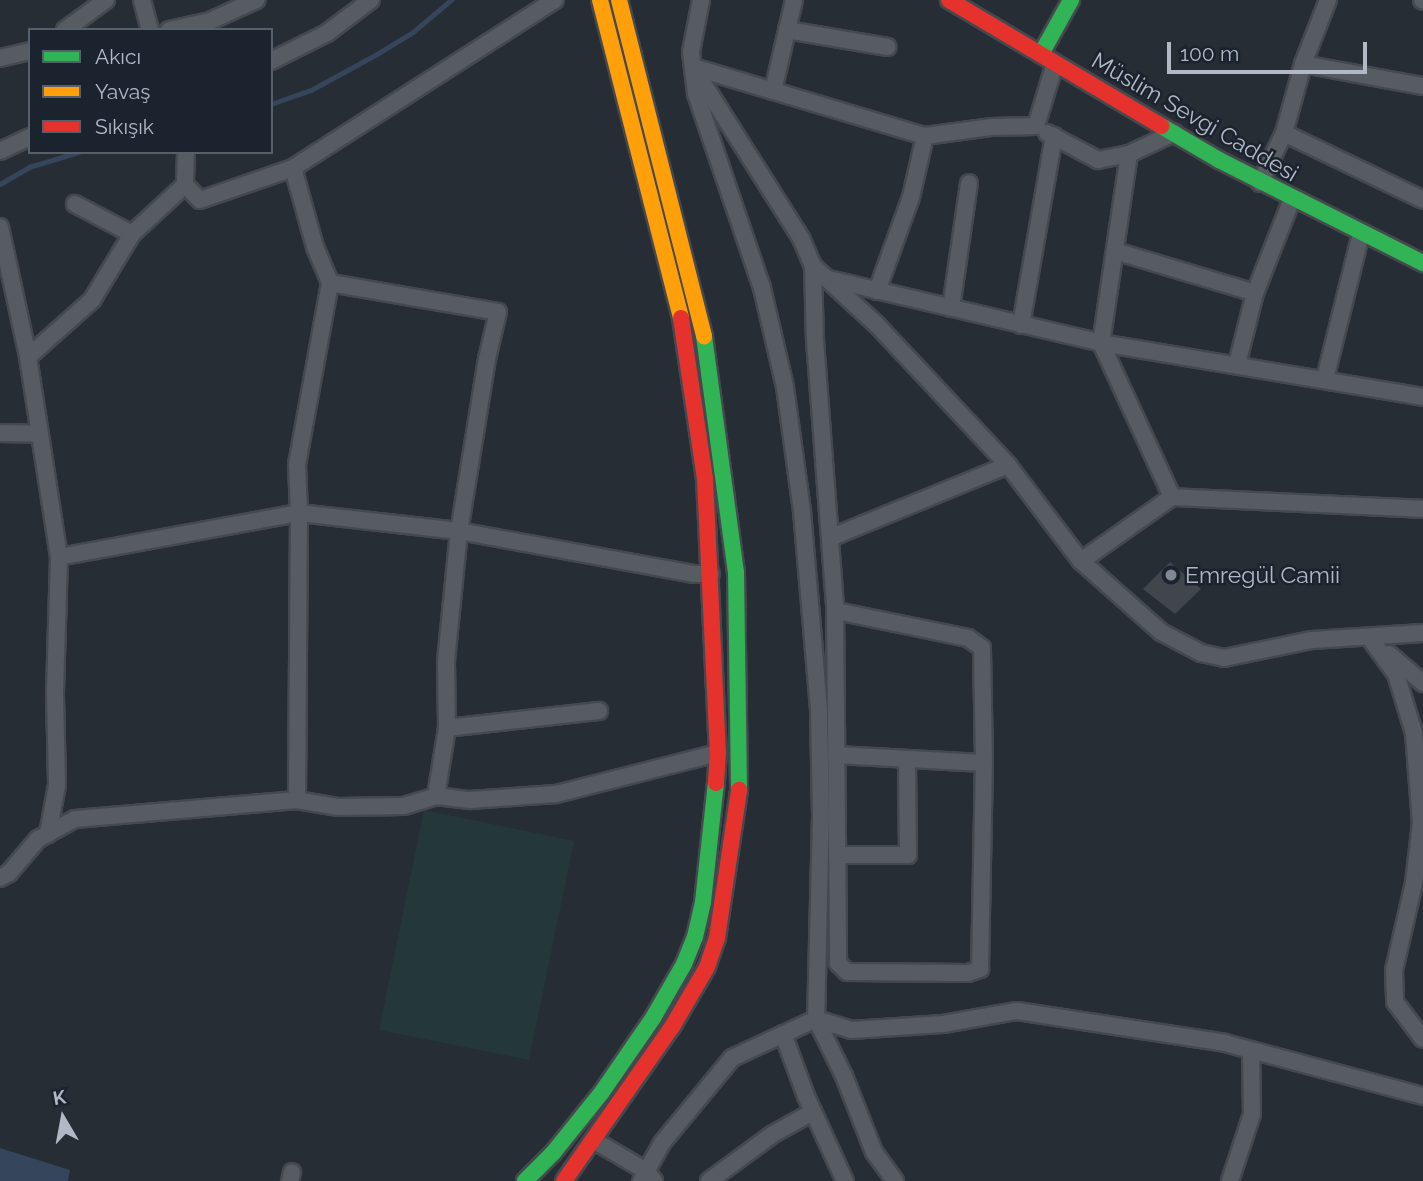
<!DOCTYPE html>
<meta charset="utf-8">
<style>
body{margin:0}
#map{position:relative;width:1423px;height:1181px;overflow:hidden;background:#272d34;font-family:Raleway,sans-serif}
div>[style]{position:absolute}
.green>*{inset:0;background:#243739}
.water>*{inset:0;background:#35455c}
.stream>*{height:4.5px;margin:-2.25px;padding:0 2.25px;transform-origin:2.25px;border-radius:2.25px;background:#35455c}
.building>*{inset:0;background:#41464c}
.roads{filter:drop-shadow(2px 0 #45494f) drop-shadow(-2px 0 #45494f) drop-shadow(0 2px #45494f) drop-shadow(0 -2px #45494f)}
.street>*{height:16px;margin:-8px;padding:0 8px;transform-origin:8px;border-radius:8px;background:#575b62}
.fast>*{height:16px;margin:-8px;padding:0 8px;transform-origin:8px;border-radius:8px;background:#30b455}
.slow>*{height:16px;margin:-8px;padding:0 8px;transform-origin:8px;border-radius:8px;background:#ff9f0a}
.jam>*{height:16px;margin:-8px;padding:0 8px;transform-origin:8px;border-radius:8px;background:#e5322d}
.dots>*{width:19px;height:19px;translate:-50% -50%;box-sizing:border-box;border:4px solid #1b232e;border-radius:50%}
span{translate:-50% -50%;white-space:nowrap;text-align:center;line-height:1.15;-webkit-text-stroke:5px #1b232e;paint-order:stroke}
.street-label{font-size:23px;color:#b1b9c6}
.poi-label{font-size:23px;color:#b1b9c6}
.left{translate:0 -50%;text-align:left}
.legend{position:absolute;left:28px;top:28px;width:245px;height:126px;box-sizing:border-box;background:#1b232e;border:2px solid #575f6b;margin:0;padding:9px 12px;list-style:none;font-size:21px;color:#b1b9c6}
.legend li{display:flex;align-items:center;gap:14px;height:35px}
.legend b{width:35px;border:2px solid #575f6b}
.north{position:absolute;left:28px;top:1083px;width:70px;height:70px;-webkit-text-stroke:5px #1b232e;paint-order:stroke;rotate:350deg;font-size:19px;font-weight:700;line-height:28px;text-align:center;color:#b1b9c6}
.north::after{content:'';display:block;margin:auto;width:24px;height:32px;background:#b1b9c6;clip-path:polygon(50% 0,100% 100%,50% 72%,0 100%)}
.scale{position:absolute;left:1167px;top:42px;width:200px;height:32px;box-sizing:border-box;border:4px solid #b1b9c6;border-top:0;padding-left:9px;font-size:21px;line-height:24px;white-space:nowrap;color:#b1b9c6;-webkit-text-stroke:5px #1b232e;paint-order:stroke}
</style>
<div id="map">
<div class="green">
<div style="clip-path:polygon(424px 810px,574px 841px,529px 1060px,379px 1030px)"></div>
</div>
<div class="water">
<div style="clip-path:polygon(0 1148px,70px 1170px,68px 1181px,0 1181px)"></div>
</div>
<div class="stream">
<div style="left:271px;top:104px;width:42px;rotate:-19.3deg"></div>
<div style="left:311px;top:90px;width:75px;rotate:-28.6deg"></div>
<div style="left:377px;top:54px;width:42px;rotate:-31.4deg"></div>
<div style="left:413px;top:32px;width:50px;rotate:-40.1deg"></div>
<div style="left:0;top:184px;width:34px;rotate:-30deg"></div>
<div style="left:29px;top:167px;width:52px;rotate:-16.7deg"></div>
</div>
<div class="building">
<div style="clip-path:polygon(1170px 562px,1201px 589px,1175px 614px,1143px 589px)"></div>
</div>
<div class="roads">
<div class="street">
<div style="left:142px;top:0;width:31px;rotate:75deg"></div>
<div style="left:701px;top:0;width:53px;rotate:100.9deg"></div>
<div style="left:691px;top:52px;width:42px;rotate:83.2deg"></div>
<div style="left:696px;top:94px;width:205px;rotate:71.2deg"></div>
<div style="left:762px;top:288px;width:102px;rotate:76.9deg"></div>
<div style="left:785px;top:387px;width:125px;rotate:82.2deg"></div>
<div style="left:802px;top:511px;width:201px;rotate:85.1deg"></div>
<div style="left:819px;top:711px;width:106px;rotate:88.9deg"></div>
<div style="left:821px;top:817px;width:202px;rotate:91.4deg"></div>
<div style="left:816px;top:1019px;width:37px;rotate:17deg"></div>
<div style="left:851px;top:1030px;width:92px;rotate:-3.7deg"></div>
<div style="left:943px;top:1024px;width:75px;rotate:-10deg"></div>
<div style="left:1017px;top:1011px;width:210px;rotate:8.7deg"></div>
<div style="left:1225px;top:1043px;width:205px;rotate:15deg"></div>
<div style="left:1422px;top:0;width:1px;rotate:45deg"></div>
<div style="left:65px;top:30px;width:51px;rotate:-36.2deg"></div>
<div style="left:169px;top:30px;width:42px;rotate:-12.4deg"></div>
<div style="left:210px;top:21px;width:51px;rotate:-24.5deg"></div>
<div style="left:787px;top:30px;width:102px;rotate:9.6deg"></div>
<div style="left:0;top:58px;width:31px;rotate:-13deg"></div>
<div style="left:271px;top:61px;width:63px;rotate:-26.6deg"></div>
<div style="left:327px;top:33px;width:55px;rotate:-36.9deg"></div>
<div style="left:1303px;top:64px;width:122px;rotate:10.4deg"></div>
<div style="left:693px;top:67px;width:242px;rotate:16.6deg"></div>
<div style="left:696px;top:72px;width:196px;rotate:57.7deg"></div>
<div style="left:801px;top:238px;width:30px;rotate:67deg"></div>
<div style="left:813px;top:266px;width:74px;rotate:88.5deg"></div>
<div style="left:815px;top:340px;width:264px;rotate:85.7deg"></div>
<div style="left:835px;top:603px;width:360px;rotate:89.5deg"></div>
<div style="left:838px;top:963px;width:13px;rotate:45deg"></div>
<div style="left:847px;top:972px;width:121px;rotate:0.5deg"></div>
<div style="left:968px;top:973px;width:13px;rotate:-18deg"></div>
<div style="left:980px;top:969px;width:206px;rotate:-88.9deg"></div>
<div style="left:984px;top:763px;width:115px;rotate:-91deg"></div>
<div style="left:982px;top:648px;width:17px;rotate:-144deg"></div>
<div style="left:968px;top:638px;width:135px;rotate:-168.4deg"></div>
<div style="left:773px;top:91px;width:93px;rotate:-77deg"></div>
<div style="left:1047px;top:133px;width:58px;rotate:27.9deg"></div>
<div style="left:1098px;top:160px;width:32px;rotate:-11deg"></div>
<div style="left:1129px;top:154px;width:50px;rotate:-25deg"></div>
<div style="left:1284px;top:133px;width:154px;rotate:25.7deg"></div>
<div style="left:0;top:151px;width:33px;rotate:-25deg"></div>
<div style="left:186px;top:152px;width:33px;rotate:92deg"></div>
<div style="left:185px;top:185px;width:21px;rotate:45deg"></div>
<div style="left:200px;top:200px;width:98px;rotate:-19deg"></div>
<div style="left:293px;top:168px;width:82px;rotate:74.4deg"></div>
<div style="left:315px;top:247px;width:39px;rotate:67deg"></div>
<div style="left:330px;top:283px;width:170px;rotate:9.8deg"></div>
<div style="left:498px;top:312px;width:48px;rotate:103.2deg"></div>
<div style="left:487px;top:359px;width:174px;rotate:99.2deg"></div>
<div style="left:459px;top:531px;width:132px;rotate:95.7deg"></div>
<div style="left:446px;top:662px;width:66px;rotate:89.1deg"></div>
<div style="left:447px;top:728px;width:69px;rotate:99.2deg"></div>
<div style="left:1129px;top:154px;width:191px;rotate:98.4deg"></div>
<div style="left:1101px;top:343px;width:170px;rotate:65.2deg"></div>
<div style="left:1172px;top:497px;width:251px;rotate:2.7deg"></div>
<div style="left:293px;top:168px;width:311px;rotate:-32.7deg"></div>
<div style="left:1260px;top:183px;width:55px;rotate:-64.4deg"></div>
<div style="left:1284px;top:133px;width:72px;rotate:-74.6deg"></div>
<div style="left:1303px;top:64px;width:69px;rotate:-68.7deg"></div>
<div style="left:75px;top:204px;width:64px;rotate:27.8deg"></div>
<div style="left:0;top:227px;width:133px;rotate:77.8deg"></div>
<div style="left:28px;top:357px;width:202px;rotate:81.2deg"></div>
<div style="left:59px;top:557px;width:138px;rotate:91.7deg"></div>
<div style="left:55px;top:695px;width:90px;rotate:88.7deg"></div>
<div style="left:57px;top:785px;width:50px;rotate:100.4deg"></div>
<div style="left:1115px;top:251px;width:146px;rotate:16.7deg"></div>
<div style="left:1255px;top:293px;width:73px;rotate:104.2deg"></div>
<div style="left:813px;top:266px;width:87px;rotate:42.7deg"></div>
<div style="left:877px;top:325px;width:192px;rotate:46.9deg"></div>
<div style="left:1008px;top:465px;width:121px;rotate:52.8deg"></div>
<div style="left:1081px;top:561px;width:107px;rotate:41.6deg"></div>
<div style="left:1161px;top:632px;width:45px;rotate:27.7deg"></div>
<div style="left:1201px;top:653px;width:24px;rotate:12deg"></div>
<div style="left:1224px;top:658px;width:90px;rotate:-11.6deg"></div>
<div style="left:1312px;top:640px;width:111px;rotate:-3.6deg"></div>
<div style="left:829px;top:279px;width:279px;rotate:13.2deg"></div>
<div style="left:1101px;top:343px;width:326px;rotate:9.5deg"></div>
<div style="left:330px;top:283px;width:184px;rotate:100.3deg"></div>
<div style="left:297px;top:464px;width:49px;rotate:87.7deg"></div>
<div style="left:299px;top:513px;width:161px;rotate:6.4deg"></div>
<div style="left:459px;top:531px;width:238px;rotate:10.4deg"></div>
<div style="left:693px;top:574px;width:18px"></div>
<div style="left:877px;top:291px;width:100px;rotate:-70.1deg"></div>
<div style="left:911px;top:197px;width:63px;rotate:-77.1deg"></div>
<div style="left:925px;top:136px;width:68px;rotate:-7.7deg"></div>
<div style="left:992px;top:127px;width:44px;rotate:-1.3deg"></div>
<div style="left:1036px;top:126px;width:66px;rotate:-73.2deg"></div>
<div style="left:1255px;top:293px;width:101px;rotate:-68.5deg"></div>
<div style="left:951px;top:308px;width:126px;rotate:-81.8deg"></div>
<div style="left:1021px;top:325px;width:192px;rotate:-80.1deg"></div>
<div style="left:28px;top:357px;width:86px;rotate:-41.7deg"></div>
<div style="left:92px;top:300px;width:77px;rotate:-58.8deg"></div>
<div style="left:132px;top:234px;width:72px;rotate:-42.8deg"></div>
<div style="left:1325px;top:379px;width:150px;rotate:-76.1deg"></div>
<div style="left:0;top:433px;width:39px;rotate:1deg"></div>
<div style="left:832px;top:537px;width:190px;rotate:-22.2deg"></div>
<div style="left:59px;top:557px;width:244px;rotate:-10.4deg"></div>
<div style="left:299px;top:513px;width:287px;rotate:90.4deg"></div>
<div style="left:1081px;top:561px;width:111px;rotate:-35.1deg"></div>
<div style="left:1369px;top:637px;width:46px;rotate:53.9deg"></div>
<div style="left:1396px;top:674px;width:62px;rotate:73deg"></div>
<div style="left:1414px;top:733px;width:90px;rotate:85.6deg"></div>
<div style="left:1421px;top:823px;width:60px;rotate:96.7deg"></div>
<div style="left:1414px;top:883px;width:89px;rotate:102.9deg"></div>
<div style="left:1394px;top:970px;width:32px;rotate:88deg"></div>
<div style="left:1395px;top:1002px;width:46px;rotate:52.9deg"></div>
<div style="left:1389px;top:654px;width:45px;rotate:40.5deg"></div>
<div style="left:447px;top:728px;width:153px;rotate:-6.4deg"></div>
<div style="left:836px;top:755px;width:148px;rotate:3.1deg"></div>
<div style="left:837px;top:855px;width:71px"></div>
<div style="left:908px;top:855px;width:96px;rotate:-90.6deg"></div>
<div style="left:0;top:878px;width:10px;rotate:-29deg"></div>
<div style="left:9px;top:873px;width:45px;rotate:-49.5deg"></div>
<div style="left:38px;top:839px;width:42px;rotate:-28.4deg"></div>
<div style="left:75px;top:819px;width:223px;rotate:-4.9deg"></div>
<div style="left:297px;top:800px;width:42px;rotate:9.7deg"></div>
<div style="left:338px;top:807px;width:66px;rotate:-0.9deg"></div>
<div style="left:404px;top:806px;width:34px;rotate:-17deg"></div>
<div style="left:436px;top:796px;width:34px;rotate:7deg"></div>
<div style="left:470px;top:800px;width:86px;rotate:-4deg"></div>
<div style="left:556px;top:794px;width:167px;rotate:-14.2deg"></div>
<div style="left:783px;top:1034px;width:66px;rotate:69.6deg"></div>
<div style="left:806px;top:1096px;width:94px;rotate:65.4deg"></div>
<div style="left:595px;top:1141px;width:59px;rotate:30.5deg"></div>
<div style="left:646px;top:1171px;width:13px;rotate:51deg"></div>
<div style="left:290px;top:1181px;width:9px;rotate:-77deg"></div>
<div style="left:641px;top:1181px;width:43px;rotate:-61.1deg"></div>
<div style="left:662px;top:1143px;width:110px;rotate:-50.5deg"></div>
<div style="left:732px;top:1058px;width:93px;rotate:-24.9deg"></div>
<div style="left:816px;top:1019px;width:64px;rotate:63.8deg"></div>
<div style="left:844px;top:1076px;width:82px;rotate:68.5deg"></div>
<div style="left:874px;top:1152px;width:36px;rotate:54deg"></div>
<div style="left:709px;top:1181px;width:79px;rotate:-36.3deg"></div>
<div style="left:773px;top:1134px;width:46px;rotate:-28.8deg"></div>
<div style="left:1230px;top:1181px;width:71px;rotate:-71.8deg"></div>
<div style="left:1252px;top:1114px;width:64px;rotate:-90.9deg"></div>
</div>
<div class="fast">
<div style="left:1041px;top:54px;width:62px;rotate:-60.9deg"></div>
<div style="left:1161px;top:126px;width:67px;rotate:30.4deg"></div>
<div style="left:1219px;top:160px;width:229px;rotate:26.8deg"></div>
<div style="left:704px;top:336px;width:238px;rotate:82.3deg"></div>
<div style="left:736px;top:572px;width:218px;rotate:89.2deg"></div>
<div style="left:525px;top:1181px;width:40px;rotate:-45deg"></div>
<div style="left:553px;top:1153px;width:78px;rotate:-51.2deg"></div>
<div style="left:602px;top:1092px;width:90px;rotate:-55.4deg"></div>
<div style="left:653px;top:1018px;width:62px;rotate:-60.1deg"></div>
<div style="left:684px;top:964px;width:29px;rotate:-68deg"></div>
<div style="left:695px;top:937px;width:36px;rotate:-77deg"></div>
<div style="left:703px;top:902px;width:120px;rotate:-83.8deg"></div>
</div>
<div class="slow">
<div style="left:600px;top:0;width:328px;rotate:75.7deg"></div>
<div style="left:619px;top:0;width:347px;rotate:75.8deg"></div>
</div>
<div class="jam">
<div style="left:949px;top:0;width:247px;rotate:30.7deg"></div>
<div style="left:681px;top:318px;width:163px;rotate:81.5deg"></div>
<div style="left:705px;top:479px;width:274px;rotate:87.3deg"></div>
<div style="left:718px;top:753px;width:30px;rotate:94deg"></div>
<div style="left:564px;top:1181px;width:188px;rotate:-55deg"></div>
<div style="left:672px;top:1027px;width:69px;rotate:-59.7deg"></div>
<div style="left:707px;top:967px;width:31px;rotate:-71deg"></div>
<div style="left:717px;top:938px;width:150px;rotate:-81.5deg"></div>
</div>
</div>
<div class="dots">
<div style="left:1171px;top:575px;background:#818893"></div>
</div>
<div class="street-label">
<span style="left:1195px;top:117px;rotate:30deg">Müslim Sevgi Caddesi</span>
</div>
<div class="poi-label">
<span class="left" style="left:1185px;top:575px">Emregül Camii</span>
</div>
<ul class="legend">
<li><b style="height:9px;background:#30b455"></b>Akıcı</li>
<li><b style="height:9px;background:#ff9f0a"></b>Yavaş</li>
<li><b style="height:9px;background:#e5322d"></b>Sıkışık</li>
</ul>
<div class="north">K</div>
<div class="scale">100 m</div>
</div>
